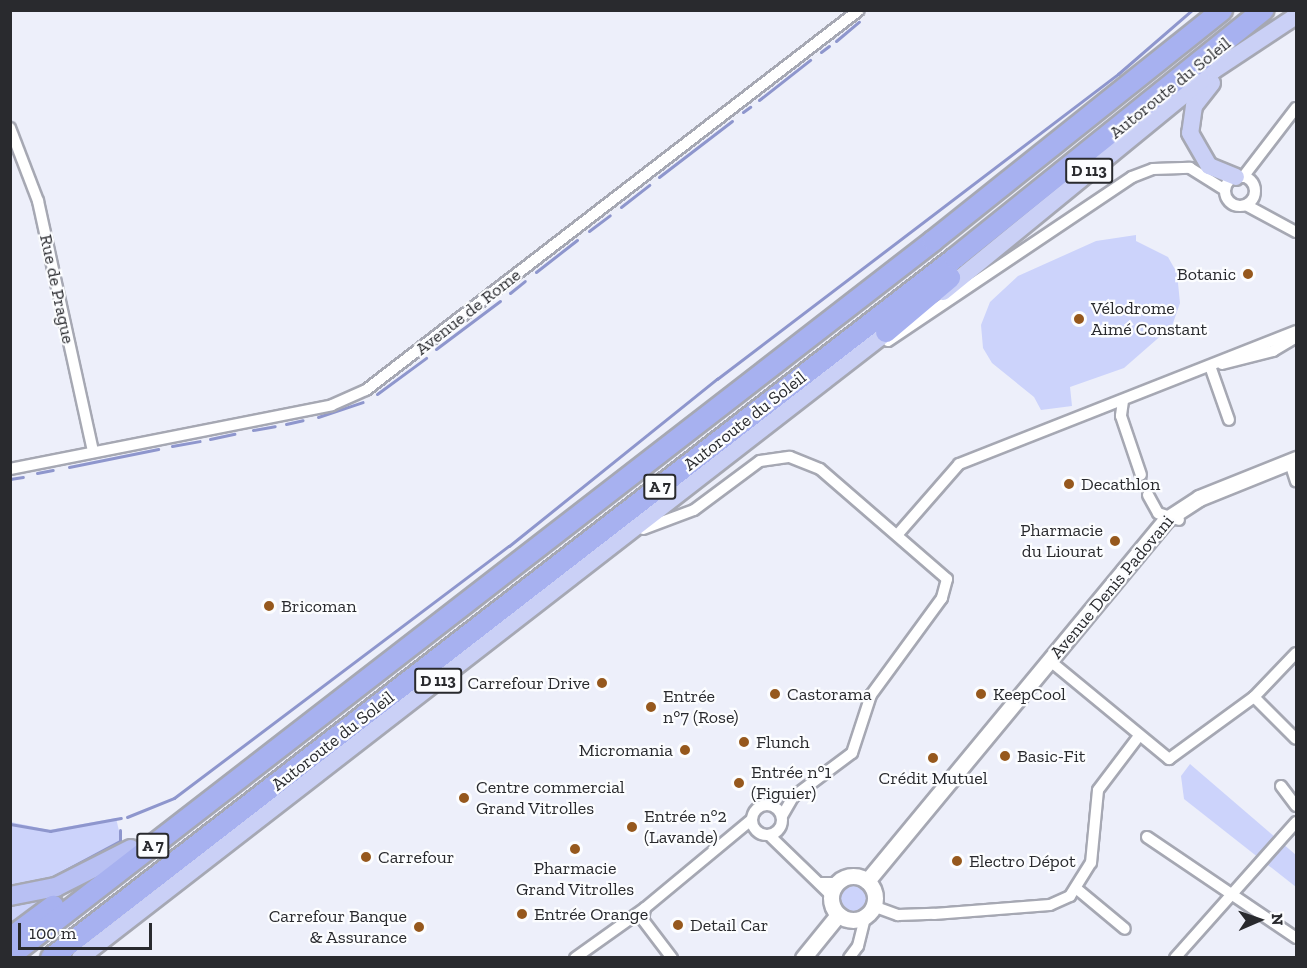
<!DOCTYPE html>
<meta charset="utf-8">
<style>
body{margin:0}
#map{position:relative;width:1307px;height:968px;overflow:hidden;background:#edeffa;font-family:"Zilla Slab",serif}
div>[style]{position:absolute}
.green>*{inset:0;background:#ccd3fb}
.round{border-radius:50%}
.stream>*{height:3px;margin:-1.5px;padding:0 1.5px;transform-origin:1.5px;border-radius:1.5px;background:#8e96cd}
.minor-tunnel>*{height:10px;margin-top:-5px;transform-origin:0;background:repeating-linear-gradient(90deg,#c6c8d1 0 10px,transparent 0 15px)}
.roads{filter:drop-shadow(2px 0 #a6a8b3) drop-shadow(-2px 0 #a6a8b3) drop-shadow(0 2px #a6a8b3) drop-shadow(0 -2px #a6a8b3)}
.minor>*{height:10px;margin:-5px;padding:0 5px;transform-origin:5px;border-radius:5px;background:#fff}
.minor>.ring{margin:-5px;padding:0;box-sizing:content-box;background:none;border:10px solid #fff;border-radius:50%}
.secondary>*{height:15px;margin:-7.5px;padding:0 7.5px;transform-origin:7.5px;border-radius:7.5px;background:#fff}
.secondary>.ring{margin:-7.5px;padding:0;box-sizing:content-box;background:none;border:15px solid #fff;border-radius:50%}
.primary>*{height:16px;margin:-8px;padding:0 8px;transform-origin:8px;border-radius:8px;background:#cad0f6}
.trunk>*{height:18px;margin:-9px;padding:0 9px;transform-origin:9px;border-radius:9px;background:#b8c0f3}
.motorway>*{height:20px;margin:-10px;padding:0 10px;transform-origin:10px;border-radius:10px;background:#a7b1f0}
.dots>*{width:16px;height:16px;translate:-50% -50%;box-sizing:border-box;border:3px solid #fcfdff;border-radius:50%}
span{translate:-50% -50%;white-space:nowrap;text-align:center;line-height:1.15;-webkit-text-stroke:4.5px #fcfdff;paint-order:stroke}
.shield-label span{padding:2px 4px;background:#fcfdff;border:2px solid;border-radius:4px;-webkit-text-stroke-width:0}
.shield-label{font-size:16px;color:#292a2e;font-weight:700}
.street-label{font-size:18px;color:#292a2e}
.poi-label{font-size:18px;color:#292a2e}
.right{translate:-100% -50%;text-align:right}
.left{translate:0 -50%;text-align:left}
.frame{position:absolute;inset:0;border:12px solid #292a2e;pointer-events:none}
.north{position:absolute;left:1229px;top:890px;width:60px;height:60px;-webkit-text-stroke:4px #fcfdff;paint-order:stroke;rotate:88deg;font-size:16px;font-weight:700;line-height:24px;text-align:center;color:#292a2e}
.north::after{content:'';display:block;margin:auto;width:21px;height:27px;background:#292a2e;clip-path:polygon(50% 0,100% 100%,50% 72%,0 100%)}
.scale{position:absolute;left:18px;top:923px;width:134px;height:27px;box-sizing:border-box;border:3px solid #292a2e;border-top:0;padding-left:8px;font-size:18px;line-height:21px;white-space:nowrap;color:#292a2e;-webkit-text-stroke:4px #fcfdff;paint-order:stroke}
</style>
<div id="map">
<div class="green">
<div style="clip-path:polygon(1136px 235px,1136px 241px,1168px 257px,1177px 273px,1180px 303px,1172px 326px,1124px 368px,1070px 387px,1072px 406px,1041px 410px,1034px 397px,992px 363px,983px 348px,981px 325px,990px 302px,1018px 276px,1096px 241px)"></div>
<div style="clip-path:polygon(1190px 764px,1296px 855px,1296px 887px,1184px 799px,1181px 776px)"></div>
<div style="clip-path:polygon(116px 818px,123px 848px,86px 869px,11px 891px,11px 822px,49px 830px)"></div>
<div class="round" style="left:839px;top:885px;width:28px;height:28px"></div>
<div style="clip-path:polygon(67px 888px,11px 929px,11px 899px)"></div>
</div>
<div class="stream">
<div style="left:836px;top:41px;width:30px;rotate:-40deg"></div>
<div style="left:821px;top:52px;width:10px;rotate:-37deg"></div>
<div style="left:759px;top:100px;width:65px;rotate:-38.1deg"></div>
<div style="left:743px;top:112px;width:9px;rotate:-36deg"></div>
<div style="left:659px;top:177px;width:92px;rotate:-37.5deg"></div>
<div style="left:621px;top:207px;width:36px;rotate:-38deg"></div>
<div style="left:589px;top:231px;width:26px;rotate:-37deg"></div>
<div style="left:536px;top:272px;width:52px;rotate:-38deg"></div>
<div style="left:510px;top:293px;width:19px;rotate:-39deg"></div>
<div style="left:436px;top:349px;width:80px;rotate:-36.9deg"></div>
<div style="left:377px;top:394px;width:61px;rotate:-36.3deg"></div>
<div style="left:318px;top:417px;width:47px;rotate:-18.4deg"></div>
<div style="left:286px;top:424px;width:17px;rotate:-13deg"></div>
<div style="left:253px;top:430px;width:22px;rotate:-10deg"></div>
<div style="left:210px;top:439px;width:25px;rotate:-12deg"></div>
<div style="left:172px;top:446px;width:28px;rotate:-10deg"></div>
<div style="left:69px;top:467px;width:91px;rotate:-11.4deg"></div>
<div style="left:37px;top:473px;width:16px;rotate:-11deg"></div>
<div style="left:10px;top:479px;width:13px;rotate:-9deg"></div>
<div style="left:127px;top:817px;width:51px;rotate:-22deg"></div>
<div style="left:174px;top:798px;width:419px;rotate:-37deg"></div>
<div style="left:509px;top:546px;width:267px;rotate:-38.8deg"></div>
<div style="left:717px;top:379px;width:504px;rotate:-37.26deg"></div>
<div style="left:1118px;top:74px;width:98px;rotate:-40.9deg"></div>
<div style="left:10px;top:824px;width:41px;rotate:9.9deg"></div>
<div style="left:50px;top:831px;width:72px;rotate:-10.4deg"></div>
<div style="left:47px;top:880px;width:83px;rotate:-28.1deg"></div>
<div style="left:120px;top:841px;width:11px;rotate:-90deg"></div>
</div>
<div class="minor-tunnel">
<div style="left:1141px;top:475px;width:21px;rotate:71deg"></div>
</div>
<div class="roads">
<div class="minor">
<div style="left:10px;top:128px;width:78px;rotate:69deg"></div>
<div style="left:38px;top:201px;width:257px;rotate:77.6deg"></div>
<div class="ring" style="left:1225px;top:176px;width:20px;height:20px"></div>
<div style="left:1243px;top:177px;width:87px;rotate:-52.5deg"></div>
<div style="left:1246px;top:205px;width:57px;rotate:28.4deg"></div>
<div style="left:888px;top:341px;width:294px;rotate:-33.9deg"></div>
<div style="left:1132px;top:177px;width:22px;rotate:-21deg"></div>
<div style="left:1153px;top:169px;width:37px;rotate:-2deg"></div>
<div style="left:1190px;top:168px;width:41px;rotate:32.2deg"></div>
<div style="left:1222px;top:364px;width:53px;rotate:-14.3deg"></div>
<div style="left:1273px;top:351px;width:27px;rotate:-31deg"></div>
<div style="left:1210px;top:366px;width:57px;rotate:70.6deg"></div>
<div style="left:1123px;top:401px;width:15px;rotate:98deg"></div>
<div style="left:1121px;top:416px;width:62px;rotate:71.3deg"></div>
<div style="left:10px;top:469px;width:328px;rotate:-11.2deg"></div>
<div style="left:332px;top:405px;width:37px;rotate:-24deg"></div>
<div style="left:366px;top:390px;width:622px;rotate:-37.62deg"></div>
<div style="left:1292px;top:469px;width:13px;rotate:72deg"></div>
<div style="left:1148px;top:495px;width:21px;rotate:61deg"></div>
<div style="left:1158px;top:513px;width:22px;rotate:18deg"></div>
<div style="left:643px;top:529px;width:54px;rotate:-20.4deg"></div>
<div style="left:694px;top:510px;width:82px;rotate:-36.6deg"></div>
<div style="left:760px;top:461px;width:30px;rotate:-8deg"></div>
<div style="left:790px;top:457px;width:32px;rotate:22deg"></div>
<div style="left:820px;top:469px;width:168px;rotate:40.9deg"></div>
<div style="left:947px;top:579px;width:20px;rotate:105deg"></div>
<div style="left:942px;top:598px;width:120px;rotate:126.2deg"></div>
<div style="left:871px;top:695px;width:61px;rotate:108.1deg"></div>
<div style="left:852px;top:753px;width:74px;rotate:143.3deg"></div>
<div style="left:793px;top:797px;width:22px;rotate:120deg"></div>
<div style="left:898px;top:534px;width:93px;rotate:-48.9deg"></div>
<div style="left:959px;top:464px;width:362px;rotate:-21.5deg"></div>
<div style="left:1055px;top:665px;width:148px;rotate:39.5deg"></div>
<div style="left:1169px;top:759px;width:105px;rotate:-36.1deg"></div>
<div style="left:1254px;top:697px;width:61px;rotate:-46.3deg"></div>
<div style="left:1254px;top:697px;width:59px;rotate:45deg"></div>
<div style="left:1281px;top:786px;width:25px;rotate:53deg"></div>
<div class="ring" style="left:752px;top:805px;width:20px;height:20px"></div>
<div style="left:769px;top:835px;width:86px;rotate:44.1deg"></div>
<div style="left:1147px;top:837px;width:180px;rotate:34.1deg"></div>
<div style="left:820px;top:883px;width:16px"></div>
<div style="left:1077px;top:889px;width:62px;rotate:39.8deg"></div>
<div style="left:873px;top:906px;width:27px;rotate:20deg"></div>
<div style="left:898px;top:915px;width:36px;rotate:-2deg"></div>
<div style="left:934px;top:914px;width:116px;rotate:-4.4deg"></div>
<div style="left:1050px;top:905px;width:22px;rotate:-24deg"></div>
<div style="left:1070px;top:896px;width:39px;rotate:-58deg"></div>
<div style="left:1091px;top:863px;width:73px;rotate:-84.5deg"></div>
<div style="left:1098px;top:790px;width:68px;rotate:-52.8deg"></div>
<div style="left:645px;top:908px;width:12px;rotate:99deg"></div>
<div style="left:643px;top:920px;width:48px;rotate:52.7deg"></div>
<div style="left:575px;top:958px;width:86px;rotate:-35.5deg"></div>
<div style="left:645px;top:908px;width:138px;rotate:-39.7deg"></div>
<div style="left:849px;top:958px;width:15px;rotate:-53deg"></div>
<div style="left:858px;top:946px;width:30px;rotate:-76deg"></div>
<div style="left:1175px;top:958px;width:182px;rotate:-48.3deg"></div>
</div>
<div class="secondary">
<div class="ring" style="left:831px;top:876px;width:29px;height:29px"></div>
<div style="left:867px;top:881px;width:470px;rotate:-50.4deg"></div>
<div style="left:1167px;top:519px;width:38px;rotate:-33deg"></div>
<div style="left:1199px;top:498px;width:105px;rotate:-21.9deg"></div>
<div style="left:803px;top:958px;width:55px;rotate:-50.9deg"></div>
</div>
<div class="primary">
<div style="left:1212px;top:83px;width:29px;rotate:128deg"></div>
<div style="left:1194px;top:106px;width:27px;rotate:98deg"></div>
<div style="left:1190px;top:133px;width:38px;rotate:60deg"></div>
<div style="left:1209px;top:166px;width:29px;rotate:22deg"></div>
<div style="left:943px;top:292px;width:349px;rotate:-39.3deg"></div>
<div style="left:1213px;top:71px;width:100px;rotate:-33.5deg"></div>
<div style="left:80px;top:958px;width:1031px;rotate:-37.79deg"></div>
</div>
<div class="trunk">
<div style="left:10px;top:896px;width:47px;rotate:-11.1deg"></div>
<div style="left:56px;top:887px;width:84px;rotate:-26.9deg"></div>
</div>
<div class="motorway">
<div style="left:886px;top:332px;width:84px;rotate:-40.2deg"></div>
<div style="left:10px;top:938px;width:54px;rotate:-36.7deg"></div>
<div style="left:10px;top:956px;width:1168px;rotate:-37.76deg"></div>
<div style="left:933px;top:241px;width:370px;rotate:-38.6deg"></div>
<div style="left:51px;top:958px;width:1143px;rotate:-37.75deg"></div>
<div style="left:955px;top:258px;width:396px;rotate:-38.8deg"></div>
</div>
</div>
<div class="dots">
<div style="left:1248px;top:274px;background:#96581d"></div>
<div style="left:1079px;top:319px;background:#96581d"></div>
<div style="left:1069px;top:484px;background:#96581d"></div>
<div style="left:1115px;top:541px;background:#96581d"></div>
<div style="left:269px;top:606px;background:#96581d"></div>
<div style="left:602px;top:683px;background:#96581d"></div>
<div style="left:775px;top:694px;background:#96581d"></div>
<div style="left:981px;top:694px;background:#96581d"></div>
<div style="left:651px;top:707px;background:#96581d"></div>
<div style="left:744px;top:742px;background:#96581d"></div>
<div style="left:685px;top:750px;background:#96581d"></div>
<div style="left:1005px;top:756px;background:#96581d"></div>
<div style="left:933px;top:758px;background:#96581d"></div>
<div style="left:739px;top:783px;background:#96581d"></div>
<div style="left:464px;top:798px;background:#96581d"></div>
<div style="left:632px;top:827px;background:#96581d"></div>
<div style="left:575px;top:849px;background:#96581d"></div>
<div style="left:366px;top:857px;background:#96581d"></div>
<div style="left:957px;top:861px;background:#96581d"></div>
<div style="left:522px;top:914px;background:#96581d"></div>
<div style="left:678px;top:925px;background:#96581d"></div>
<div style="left:419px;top:927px;background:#96581d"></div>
</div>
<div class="shield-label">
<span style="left:1089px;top:171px">D 113</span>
<span style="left:660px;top:487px">A 7</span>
<span style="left:438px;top:681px">D 113</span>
<span style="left:153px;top:846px">A 7</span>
</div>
<div class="street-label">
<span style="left:1170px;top:88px;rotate:-39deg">Autoroute du Soleil</span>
<span style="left:57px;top:289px;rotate:78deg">Rue de Prague</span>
<span style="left:468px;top:312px;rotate:-38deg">Avenue de Rome</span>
<span style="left:745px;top:421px;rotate:-38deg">Autoroute du Soleil</span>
<span style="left:1112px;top:587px;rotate:-50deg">Avenue Denis Padovani</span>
<span style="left:333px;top:741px;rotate:-38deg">Autoroute du Soleil</span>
</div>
<div class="poi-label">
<span class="right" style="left:1236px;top:274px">Botanic</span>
<span class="left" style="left:1091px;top:319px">Vélodrome<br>Aimé Constant</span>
<span class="left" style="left:1081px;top:484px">Decathlon</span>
<span class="right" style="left:1103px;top:541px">Pharmacie<br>du Liourat</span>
<span class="left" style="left:281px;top:606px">Bricoman</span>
<span class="right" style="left:590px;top:683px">Carrefour Drive</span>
<span class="left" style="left:787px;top:694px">Castorama</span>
<span class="left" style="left:993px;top:694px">KeepCool</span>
<span class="left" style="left:663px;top:707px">Entrée<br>n°7 (Rose)</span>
<span class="left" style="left:756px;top:742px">Flunch</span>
<span class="right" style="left:673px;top:750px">Micromania</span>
<span class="left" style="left:1017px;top:756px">Basic-Fit</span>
<span class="left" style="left:751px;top:783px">Entrée n°1<br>(Figuier)</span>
<span style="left:933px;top:778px">Crédit Mutuel</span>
<span class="left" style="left:476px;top:798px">Centre commercial<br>Grand Vitrolles</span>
<span class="left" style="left:644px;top:827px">Entrée n°2<br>(Lavande)</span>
<span class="left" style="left:378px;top:857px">Carrefour</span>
<span class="left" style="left:969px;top:861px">Electro Dépot</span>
<span style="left:575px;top:879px">Pharmacie<br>Grand Vitrolles</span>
<span class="left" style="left:534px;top:914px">Entrée Orange</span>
<span class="right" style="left:407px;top:927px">Carrefour Banque<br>&amp; Assurance</span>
<span class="left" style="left:690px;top:925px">Detail Car</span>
</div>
<div class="frame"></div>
<div class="north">N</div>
<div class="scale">100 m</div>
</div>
